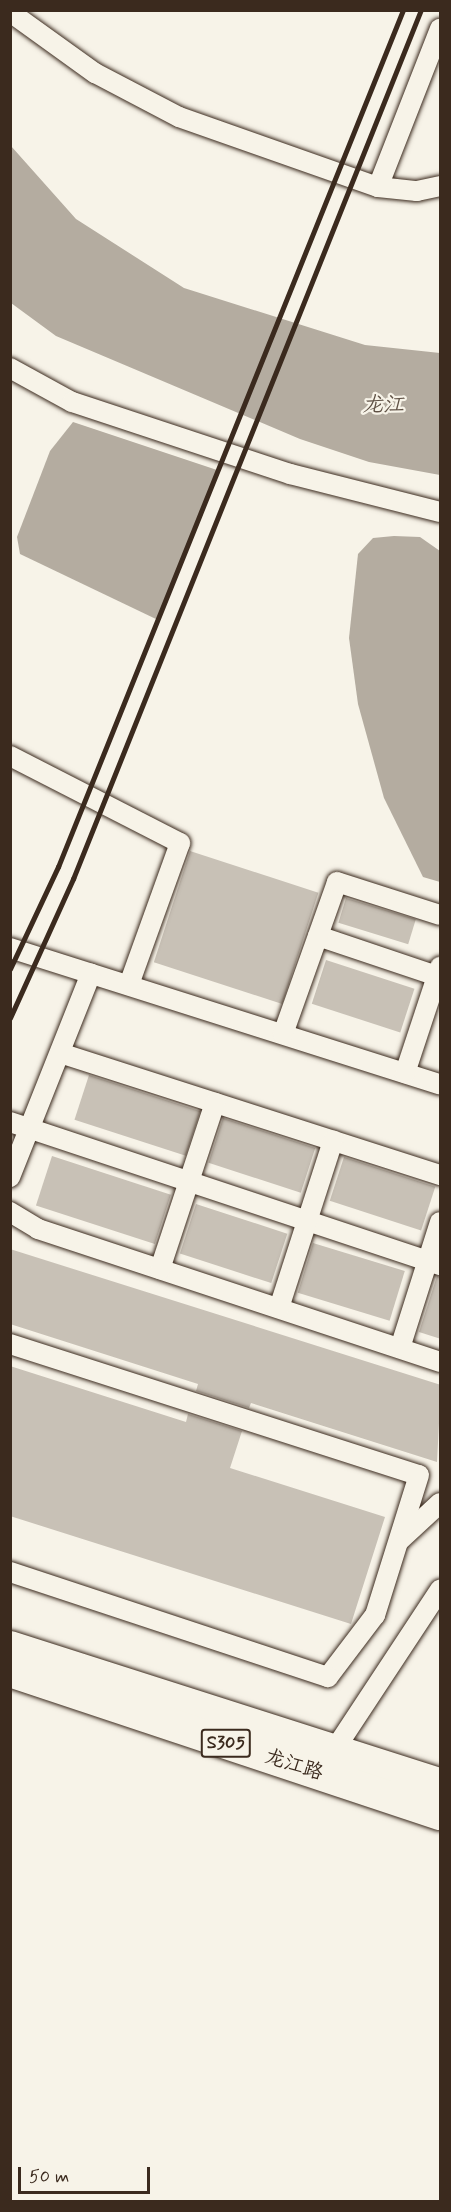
<!DOCTYPE html>
<html>
<head>
<meta charset="utf-8">
<style>
	body { margin:0 }
	#map { position:relative; width:451px; height:2212px; overflow:hidden; background:#f7f3e8; font-family:Mynerve,"LXGW WenKai TC",sans-serif }
	div>[style] { position:absolute }
	[style*='--x'] { left:calc(var(--x)*1px); top:calc(var(--y)*1px); width:calc(var(--w)*1px); rotate:calc(var(--a)*1deg) }
	.water>* { inset:0; background:#b4aca0 }
	.building>* { inset:0; background:#c8c1b6; transform-origin:0 0 }
	.roads { filter:drop-shadow(0 0 2px #3b2a1e) drop-shadow(0 0 2px #3b2a1e) }
	.street>* { height:20px; margin:-10px; padding:0 10px; transform-origin:10px; border-radius:10px; background:#f7f3e8 }
	.primary>* { height:32px; margin:-16px; padding:0 16px; transform-origin:16px; border-radius:16px; background:#f7f3e8 }
	.rail>* { height:4.5px; margin:-2.25px; padding:0 2.25px; transform-origin:2.25px; border-radius:2.25px; background:#3b2a1e }
	span { translate:-50% -50%; white-space:nowrap; text-align:center; line-height:1.15; -webkit-text-stroke:4.5px #f7f3e8; paint-order:stroke }
	.shield-label span { padding:2px 4px; background:#f7f3e8; border:2px solid; border-radius:4px; -webkit-text-stroke-width:0 }
	.shield-label { font-size:18px; color:#3b2a1e; font-weight:700 }
	.street-label { font-size:20px; color:#3b2a1e }
	.water-label { font-size:21px; color:#5f5145; font-style:italic }
	.frame { position:absolute; inset:0; border:12px solid #3b2a1e; pointer-events:none }
	.scale { position:absolute; left:18px; top:2167px; width:132px; height:27px; box-sizing:border-box; border:3px solid #3b2a1e; border-top:0; padding-left:8px; font-size:18px; line-height:21px; white-space:nowrap; color:#3b2a1e; -webkit-text-stroke:4px #f7f3e8; paint-order:stroke }
</style>
</head>
<body>
<div id="map">
	<div class="water">
		<i style="clip-path:polygon(11px 146px,76px 219px,184px 288px,365px 345px,440px 353px,440px 475px,369px 462px,300px 439px,56px 336px,11px 303px)"></i>
		<i style="clip-path:polygon(73px 422px,220px 471px,158px 620px,20px 554px,17px 537px,50px 451px)"></i>
		<i style="clip-path:polygon(394px 536px,420px 537px,440px 551px,440px 882px,423px 877px,384px 798px,358px 704px,349px 638px,358px 554px,373px 538px)"></i>
	</div>
	<div class="building">
		<i style="left:190px;top:851px;width:135px;height:117px;rotate:18deg"></i>
		<i style="left:346px;top:898px;width:73px;height:26px;rotate:17deg"></i>
		<i style="left:326px;top:960px;width:93px;height:46px;rotate:18deg"></i>
		<i style="left:89px;top:1075px;width:117px;height:47px;rotate:18deg"></i>
		<i style="left:223px;top:1118px;width:97px;height:47px;rotate:18deg"></i>
		<i style="left:52px;top:1156px;width:125px;height:52px;rotate:18deg"></i>
		<i style="left:344px;top:1157px;width:96px;height:46px;rotate:18deg"></i>
		<i style="left:196px;top:1204px;width:96px;height:52px;rotate:18deg"></i>
		<i style="left:313px;top:1243px;width:96px;height:52px;rotate:17deg"></i>
		<i style="clip-path:polygon(10px 1249px,441px 1385px,437px 1462px,251px 1403px,249px 1408px,196px 1391px,198px 1384px,10px 1324px)"></i>
		<i style="clip-path:polygon(437px 1276px,441px 1277px,441px 1339px,419px 1332px)"></i>
		<i style="clip-path:polygon(10px 1366px,186px 1422px,188px 1414px,242px 1431px,230px 1468px,385px 1517px,351px 1624px,10px 1516px)"></i>
	</div>
	<div class="roads">
		<div class="street">
			<i style="--x:10;--y:12;--w:105;--a:35.7"></i>
			<i style="--x:95;--y:73;--w:95;--a:27.6"></i>
			<i style="--x:179;--y:117;--w:211;--a:19.4"></i>
			<i style="--x:378;--y:187;--w:39;--a:6"></i>
			<i style="--x:417;--y:191;--w:24;--a:-12"></i>
			<i style="--x:378;--y:187;--w:170;--a:-68.6"></i>
			<i style="--x:10;--y:368;--w:71;--a:28.7"></i>
			<i style="--x:72;--y:402;--w:230;--a:18.3"></i>
			<i style="--x:290;--y:474;--w:155;--a:14.2"></i>
			<i style="--x:10;--y:756;--w:191;--a:27.1"></i>
			<i style="--x:180;--y:843;--w:151;--a:109.8"></i>
			<i style="--x:318;--y:936;--w:129;--a:18.6"></i>
			<i style="--x:10;--y:948;--w:451;--a:17.6"></i>
			<i style="--x:283;--y:1034;--w:161;--a:-70.4"></i>
			<i style="--x:337;--y:882;--w:108;--a:17.8"></i>
			<i style="--x:60;--y:1053;--w:399;--a:17.8"></i>
			<i style="--x:405;--y:1073;--w:112;--a:-71.7"></i>
			<i style="--x:10;--y:1122;--w:453;--a:18.4"></i>
			<i style="--x:10;--y:1177;--w:219;--a:-68.3"></i>
			<i style="--x:10;--y:1212;--w:33;--a:31"></i>
			<i style="--x:38;--y:1229;--w:423;--a:18.3"></i>
			<i style="--x:160;--y:1269;--w:175;--a:-71.7"></i>
			<i style="--x:279;--y:1308;--w:176;--a:-72.1"></i>
			<i style="--x:10;--y:1344;--w:429;--a:17.8"></i>
			<i style="--x:419;--y:1475;--w:147;--a:107.4"></i>
			<i style="--x:375;--y:1615;--w:78;--a:127.2"></i>
			<i style="--x:328;--y:1677;--w:335;--a:-161.7"></i>
			<i style="--x:400;--y:1348;--w:132;--a:-72.4"></i>
			<i style="--x:399;--y:1541;--w:56;--a:-42.8"></i>
			<i style="--x:335;--y:1749;--w:191;--a:-56.6"></i>
		</div>
		<div class="primary">
			<i style="--x:10;--y:1647;--w:451;--a:17.7"></i>
			<i style="--x:10;--y:1671;--w:453;--a:18.4"></i>
		</div>
	</div>
	<div class="rail">
		<i style="--x:10;--y:969;--w:113;--a:-64.8"></i>
		<i style="--x:58;--y:867;--w:924;--a:-68.07"></i>
		<i style="--x:10;--y:1018;--w:153;--a:-65.6"></i>
		<i style="--x:73;--y:879;--w:936;--a:-68.18"></i>
	</div>
	<div class="shield-label">
		<span style="left:226px;top:1743px">S305</span>
	</div>
	<div class="street-label">
		<span style="left:294px;top:1765px;rotate:18deg">龙江路</span>
	</div>
	<div class="water-label">
		<span style="left:383px;top:405px">龙江</span>
	</div>
	<div class="frame"></div>
	<div class="scale">50 m</div>
</div>
</body>
</html>
